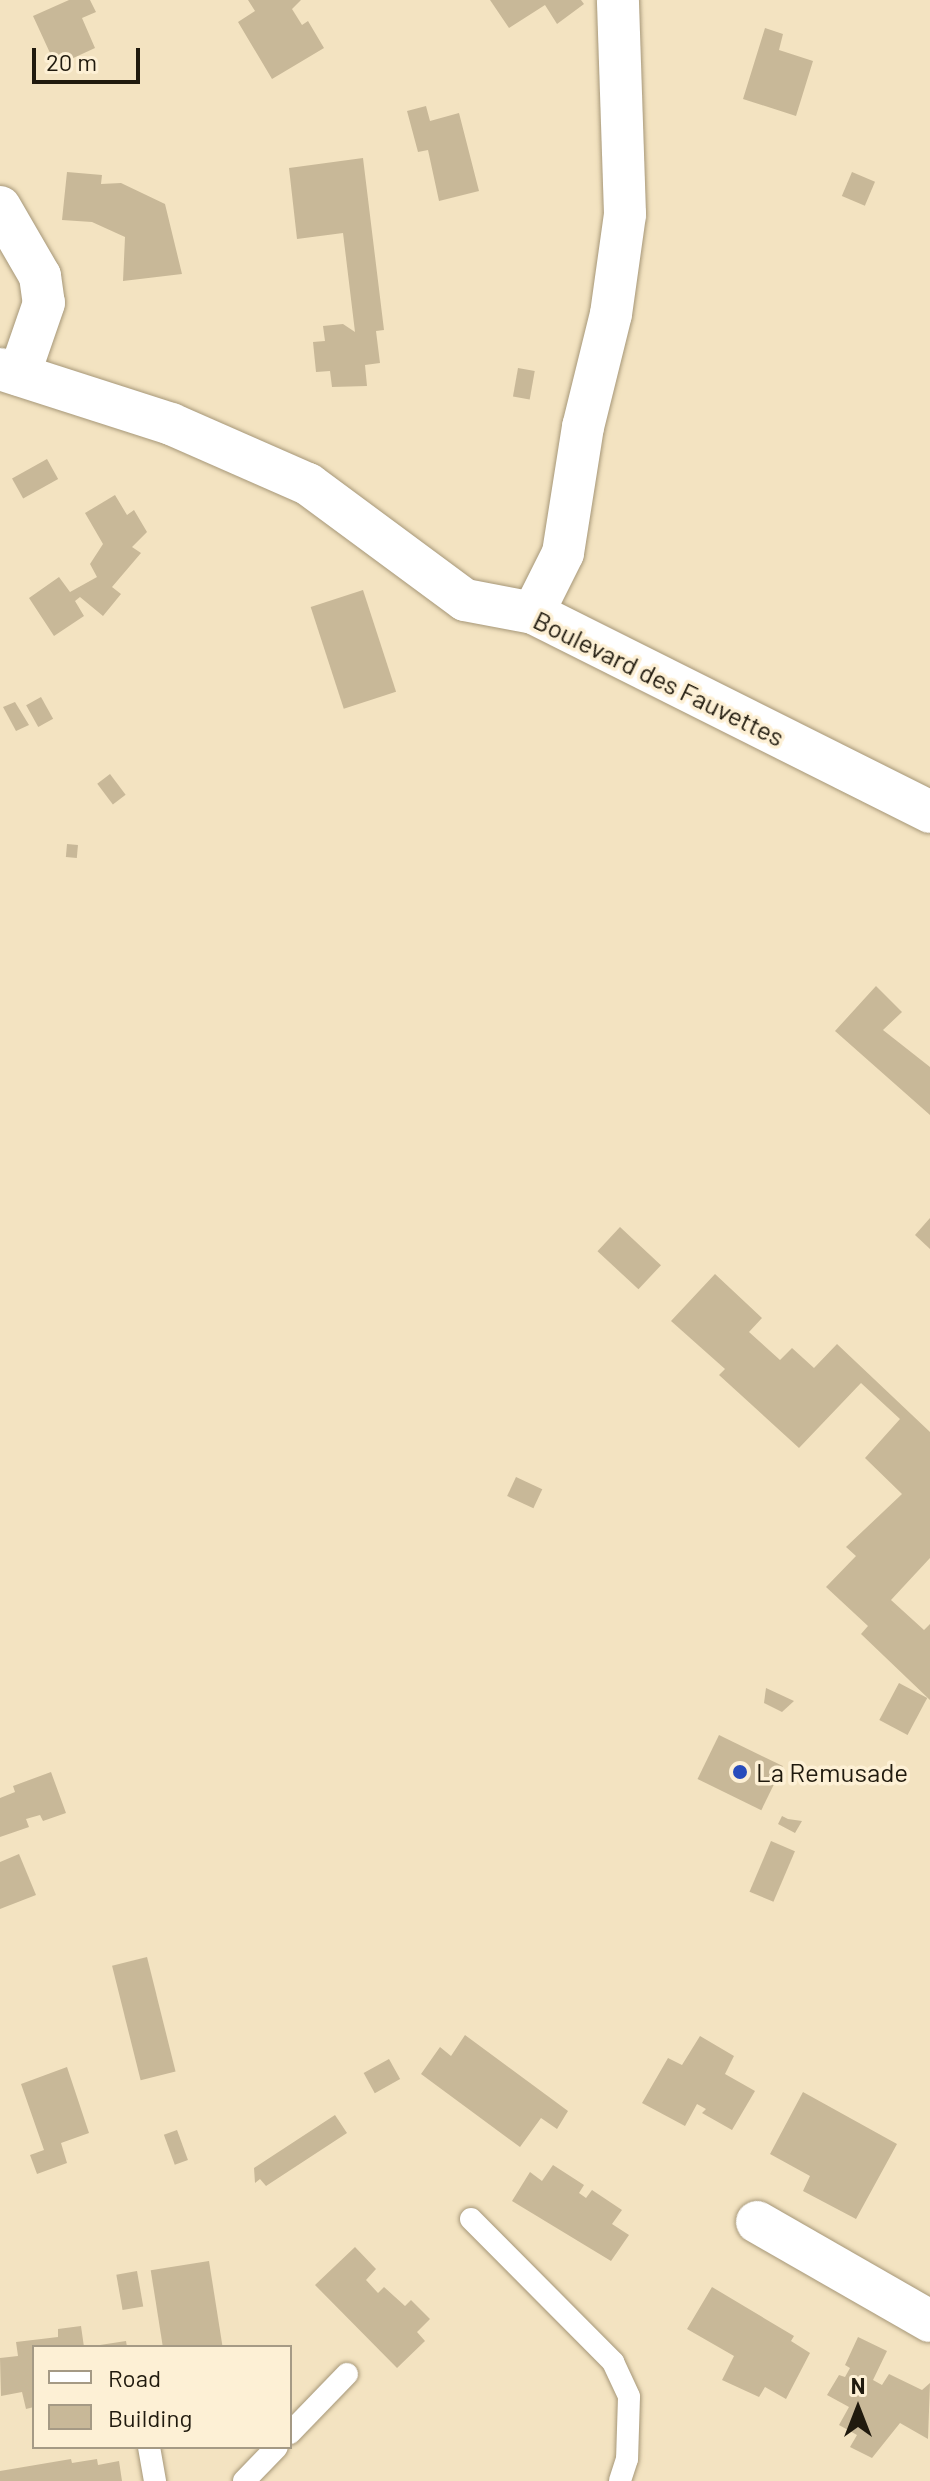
<!DOCTYPE html>
<html>
<head>
<meta charset="utf-8">
<style>
	body { margin:0 }
	#map { position:relative; width:930px; height:2481px; overflow:hidden; background:#f3e3c1; font-family:Barlow,sans-serif }
	div>[style] { position:absolute }
	[style*='--x'] { left:calc(var(--x)*1px); top:calc(var(--y)*1px); width:calc(var(--w)*1px); rotate:calc(var(--a)*1deg) }
	.building>* { inset:0; background:#c8b898; transform-origin:0 0 }
	.roads { filter:drop-shadow(0 0 2px #a69778) drop-shadow(0 0 2px #a69778) }
	.service>* { height:22px; margin:-11px; padding:0 11px; transform-origin:11px; border-radius:11px; background:#fff }
	.minor>* { height:42px; margin:-21px; padding:0 21px; transform-origin:21px; border-radius:21px; background:#fff }
	.dots>* { width:22px; height:22px; translate:-50% -50%; box-sizing:border-box; border:4px solid #fdf0d5; border-radius:50% }
	span { translate:-50% -50%; white-space:nowrap; text-align:center; line-height:1.15; -webkit-text-stroke:7px #fdf0d5; paint-order:stroke }
	.street-label { font-size:26px; color:#201a0e }
	.poi-label { font-size:26px; color:#201a0e }
	.left { translate:0 -50%; text-align:left }
	.legend { position:absolute; left:32px; top:2345px; width:260px; height:104px; box-sizing:border-box; background:#fdf0d5; border:2px solid #a59a85; margin:0; padding:10px 14px; list-style:none; font-size:24px; color:#201a0e }
	.legend li { display:flex; align-items:center; gap:16px; height:40px }
	.legend b { width:40px; border:2px solid #a59a85 }
	.north { position:absolute; left:818px; top:2369px; width:80px; height:80px; -webkit-text-stroke:6px #fdf0d5; paint-order:stroke; rotate:0deg; font-size:22px; font-weight:700; line-height:32px; text-align:center; color:#201a0e }
	.north::after { content:''; display:block; margin:auto; width:28px; height:36px; background:#201a0e; clip-path:polygon(50% 0,100% 100%,50% 72%,0 100%) }
	.scale { position:absolute; left:32px; top:48px; width:108px; height:36px; box-sizing:border-box; border:4px solid #201a0e; border-top:0; padding-left:10px; font-size:24px; line-height:28px; white-space:nowrap; color:#201a0e; -webkit-text-stroke:6px #fdf0d5; paint-order:stroke }
</style>
</head>
<body>
<div id="map">
	<div class="building">
		<i style="clip-path:polygon(69px 0,90px 0,96px 12px,82px 18px,95px 48px,56px 66px,33px 16px)"></i>
		<i style="clip-path:polygon(248px 0,301px 0,292px 9px,302px 25px,308px 21px,324px 48px,272px 79px,238px 22px,255px 11px)"></i>
		<i style="clip-path:polygon(490px 0,581px 0,584px 4px,557px 24px,545px 5px,509px 28px)"></i>
		<i style="clip-path:polygon(765px 28px,783px 34px,779px 50px,813px 61px,796px 116px,743px 99px)"></i>
		<i style="clip-path:polygon(426px 106px,430px 121px,459px 113px,479px 191px,439px 201px,428px 150px,418px 152px,407px 111px)"></i>
		<i style="clip-path:polygon(363px 158px,384px 330px,376px 331px,380px 363px,365px 365px,367px 386px,332px 387px,330px 371px,316px 372px,313px 342px,325px 341px,323px 326px,343px 324px,355px 332px,343px 233px,297px 239px,289px 168px)"></i>
		<i style="clip-path:polygon(67px 172px,102px 175px,101px 184px,121px 183px,165px 204px,182px 274px,123px 281px,125px 237px,92px 222px,62px 220px)"></i>
		<i style="left:852px;top:172px;width:25px;height:26px;rotate:23deg"></i>
		<i style="left:518px;top:368px;width:17px;height:29px;rotate:10deg"></i>
		<i style="left:47px;top:459px;width:23px;height:40px;rotate:61deg"></i>
		<i style="clip-path:polygon(115px 495px,127px 515px,134px 510px,147px 532px,132px 547px,141px 553px,112px 587px,121px 594px,103px 616px,80px 597px,75px 601px,84px 616px,54px 636px,29px 598px,59px 577px,70px 592px,97px 577px,90px 564px,103px 544px,85px 513px)"></i>
		<i style="left:363px;top:590px;width:107px;height:55px;rotate:72deg"></i>
		<i style="left:41px;top:697px;width:25px;height:17px;rotate:61deg"></i>
		<i style="clip-path:polygon(15px 702px,29px 725px,16px 731px,3px 707px)"></i>
		<i style="left:110px;top:774px;width:26px;height:16px;rotate:53deg"></i>
		<i style="left:67px;top:844px;width:11px;height:13px;rotate:5deg"></i>
		<i style="clip-path:polygon(876px 986px,902px 1012px,883px 1030px,930px 1067px,930px 1115px,835px 1031px)"></i>
		<i style="clip-path:polygon(930px 1218px,930px 1249px,915px 1235px)"></i>
		<i style="left:620px;top:1227px;width:56px;height:33px;rotate:43deg"></i>
		<i style="clip-path:polygon(715px 1274px,762px 1318px,749px 1332px,780px 1360px,792px 1348px,814px 1368px,837px 1344px,930px 1432px,930px 1558px,891px 1600px,924px 1630px,930px 1624px,930px 1700px,861px 1634px,868px 1626px,826px 1587px,856px 1556px,846px 1547px,902px 1494px,865px 1458px,900px 1419px,861px 1383px,799px 1448px,719px 1375px,725px 1369px,671px 1321px)"></i>
		<i style="left:516px;top:1477px;width:29px;height:21px;rotate:25deg"></i>
		<i style="left:899px;top:1683px;width:32px;height:42px;rotate:28deg"></i>
		<i style="clip-path:polygon(766px 1688px,794px 1701px,782px 1712px,764px 1703px)"></i>
		<i style="left:719px;top:1735px;width:71px;height:49px;rotate:26deg"></i>
		<i style="clip-path:polygon(51px 1772px,66px 1813px,43px 1821px,40px 1815px,26px 1819px,29px 1827px,0 1837px,0 1798px,15px 1792px,13px 1786px)"></i>
		<i style="clip-path:polygon(782px 1816px,788px 1819px,802px 1821px,795px 1833px,778px 1824px)"></i>
		<i style="left:771px;top:1841px;width:26px;height:55px;rotate:23deg"></i>
		<i style="clip-path:polygon(19px 1854px,36px 1895px,0 1909px,0 1862px)"></i>
		<i style="left:147px;top:1957px;width:118px;height:36px;rotate:76deg"></i>
		<i style="clip-path:polygon(465px 2035px,568px 2111px,557px 2129px,541px 2118px,520px 2147px,421px 2074px,440px 2047px,451px 2056px)"></i>
		<i style="clip-path:polygon(700px 2036px,734px 2056px,725px 2074px,755px 2091px,732px 2130px,702px 2113px,706px 2109px,697px 2104px,685px 2126px,642px 2103px,668px 2058px,682px 2065px)"></i>
		<i style="left:389px;top:2059px;width:23px;height:29px;rotate:61deg"></i>
		<i style="clip-path:polygon(67px 2067px,89px 2133px,61px 2143px,67px 2163px,37px 2174px,30px 2155px,44px 2150px,21px 2084px)"></i>
		<i style="clip-path:polygon(803px 2092px,897px 2144px,856px 2219px,803px 2191px,810px 2176px,770px 2154px)"></i>
		<i style="clip-path:polygon(335px 2115px,347px 2133px,266px 2186px,260px 2179px,255px 2183px,254px 2168px)"></i>
		<i style="left:177px;top:2130px;width:32px;height:14px;rotate:70deg"></i>
		<i style="clip-path:polygon(553px 2165px,584px 2185px,579px 2193px,586px 2198px,592px 2190px,622px 2210px,612px 2224px,629px 2235px,611px 2261px,512px 2201px,530px 2172px,542px 2181px)"></i>
		<i style="clip-path:polygon(355px 2247px,376px 2269px,366px 2280px,378px 2293px,384px 2287px,405px 2306px,411px 2300px,430px 2319px,417px 2332px,425px 2341px,397px 2368px,315px 2285px)"></i>
		<i style="left:209px;top:2261px;width:87px;height:59px;rotate:81deg"></i>
		<i style="left:137px;top:2271px;width:36px;height:21px;rotate:80deg"></i>
		<i style="clip-path:polygon(712px 2287px,794px 2336px,791px 2341px,810px 2353px,786px 2399px,765px 2387px,759px 2397px,722px 2380px,734px 2356px,687px 2329px)"></i>
		<i style="clip-path:polygon(81px 2326px,84px 2347px,34px 2347px,34px 2407px,26px 2409px,22px 2392px,1px 2396px,0 2358px,18px 2356px,16px 2342px,58px 2337px,58px 2329px)"></i>
		<i style="clip-path:polygon(858px 2337px,887px 2351px,873px 2380px,882px 2385px,889px 2374px,922px 2390px,930px 2383px,928px 2439px,900px 2423px,872px 2458px,850px 2447px,857px 2435px,839px 2425px,849px 2407px,827px 2395px,839px 2375px,845px 2377px,850px 2368px,845px 2365px)"></i>
		<i style="clip-path:polygon(126px 2341px,127px 2347px,100px 2347px,100px 2345px)"></i>
		<i style="clip-path:polygon(71px 2459px,72px 2463px,97px 2459px,98px 2465px,119px 2461px,122px 2481px,0 2481px,0 2471px)"></i>
	</div>
	<div class="roads">
		<div class="service">
			<i style="--x:471;--y:2219;--w:202;--a:45.2"></i>
			<i style="--x:613;--y:2362;--w:38;--a:65"></i>
			<i style="--x:629;--y:2397;--w:62;--a:91.8"></i>
			<i style="--x:627;--y:2459;--w:23;--a:108"></i>
			<i style="--x:290;--y:2433;--w:82;--a:-46"></i>
			<i style="--x:149;--y:2447;--w:35;--a:80"></i>
			<i style="--x:244;--y:2481;--w:47;--a:-45.9"></i>
		</div>
		<div class="minor">
			<i style="--x:0;--y:207;--w:80;--a:59.9"></i>
			<i style="--x:40;--y:276;--w:27;--a:82"></i>
			<i style="--x:44;--y:303;--w:76;--a:109.1"></i>
			<i style="--x:0;--y:369;--w:180;--a:17.8"></i>
			<i style="--x:171;--y:424;--w:150;--a:23.7"></i>
			<i style="--x:308;--y:484;--w:195;--a:36.5"></i>
			<i style="--x:465;--y:600;--w:69;--a:10.8"></i>
			<i style="--x:533;--y:613;--w:444;--a:26.6"></i>
			<i style="--x:533;--y:613;--w:67;--a:-63.4"></i>
			<i style="--x:563;--y:553;--w:128;--a:-81"></i>
			<i style="--x:583;--y:427;--w:116;--a:-76.1"></i>
			<i style="--x:611;--y:314;--w:101;--a:-82"></i>
			<i style="--x:625;--y:214;--w:214;--a:-91.9"></i>
			<i style="--x:757;--y:2222;--w:199;--a:29.8"></i>
		</div>
	</div>
	<div class="dots">
		<i style="left:740px;top:1772px;background:#284cbc"></i>
	</div>
	<div class="street-label">
		<span style="left:659px;top:678px;rotate:26deg">Boulevard des Fauvettes</span>
	</div>
	<div class="poi-label">
		<span class="left" style="left:756px;top:1772px">La Remusade</span>
	</div>
	<ul class="legend">
	<li><b style="height:10px;background:#fff"></b>Road</li>
	<li><b style="height:22px;background:#c8b898"></b>Building</li>
	</ul>
	<div class="north">N</div>
	<div class="scale">20 m</div>
</div>
</body>
</html>
